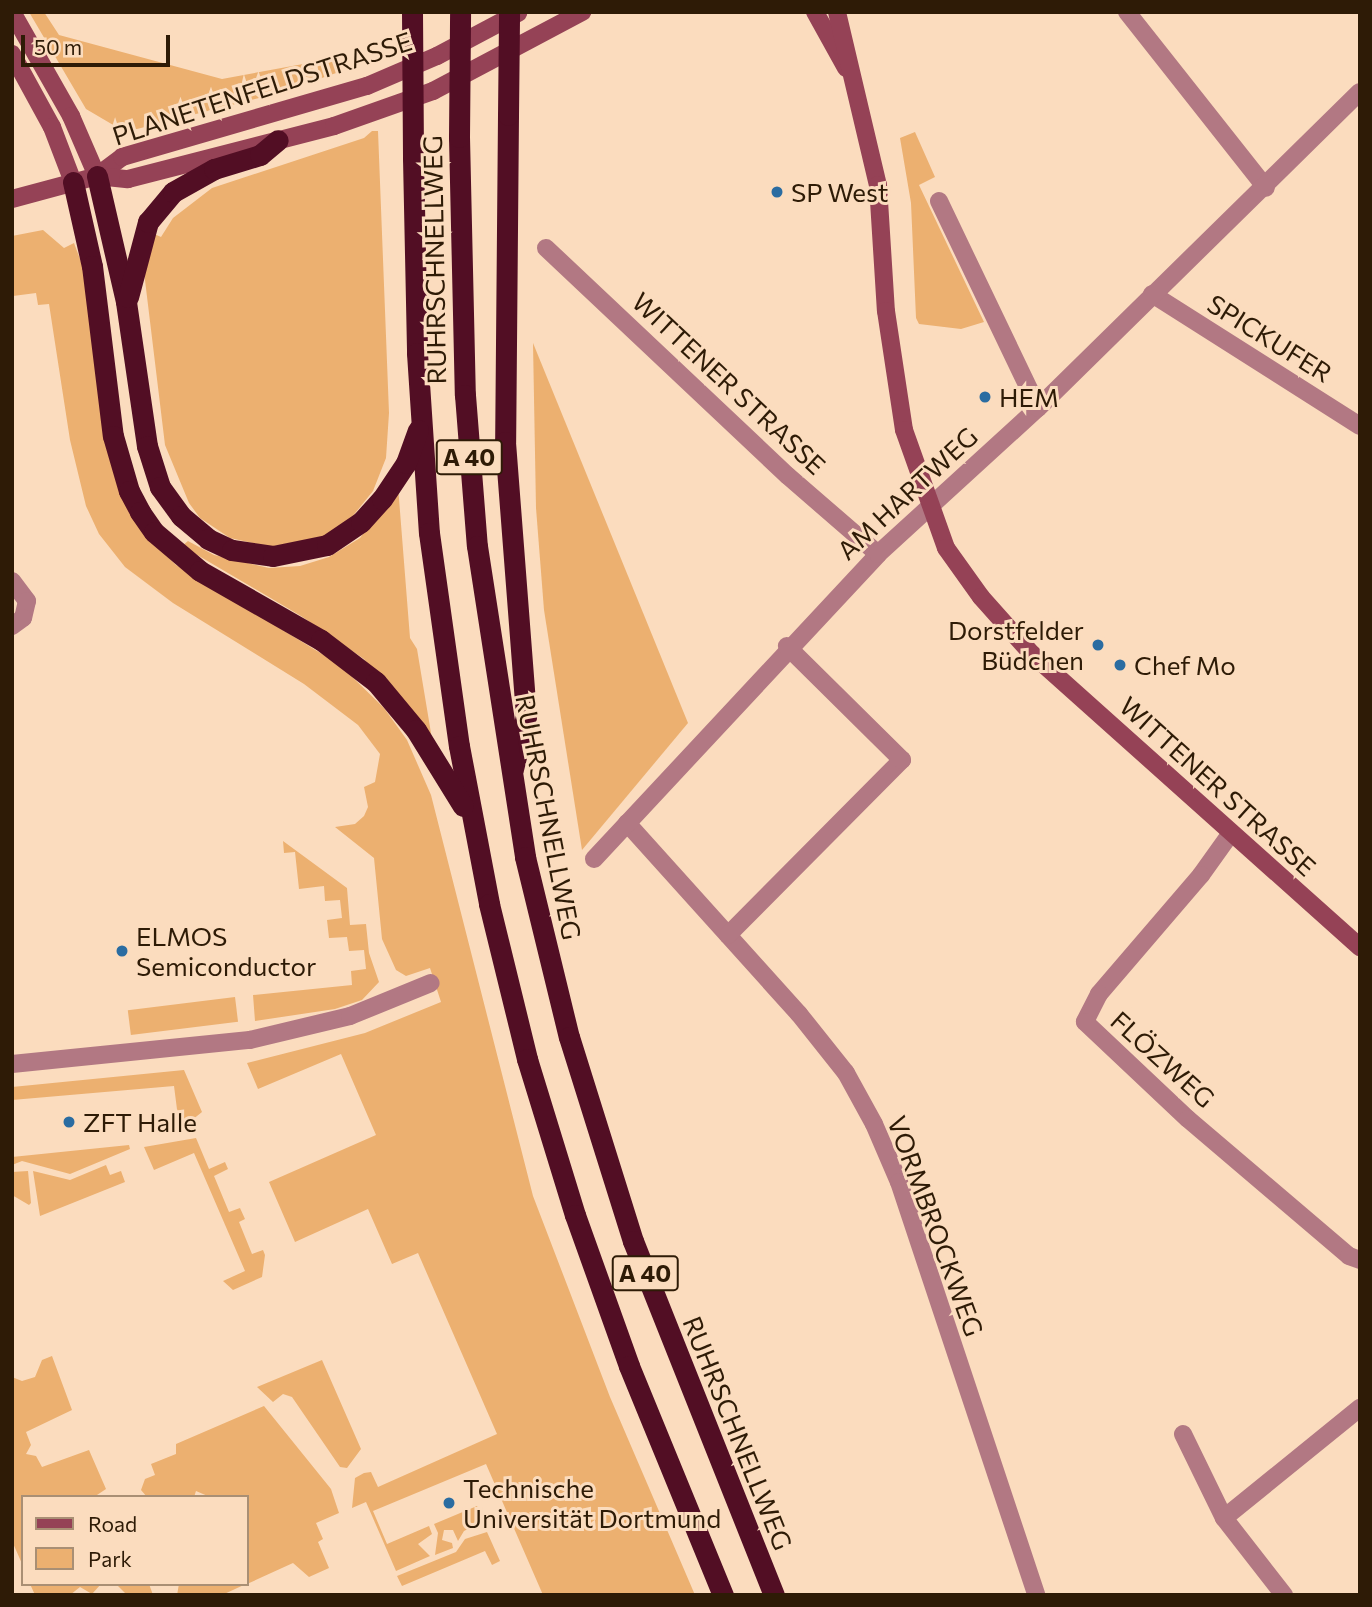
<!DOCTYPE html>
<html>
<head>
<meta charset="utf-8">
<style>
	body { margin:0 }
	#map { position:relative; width:1372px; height:1607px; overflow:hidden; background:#fbdcbe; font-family:Commissioner,sans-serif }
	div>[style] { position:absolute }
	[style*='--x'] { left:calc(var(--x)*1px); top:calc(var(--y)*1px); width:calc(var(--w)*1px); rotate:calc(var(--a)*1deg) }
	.green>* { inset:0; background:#ecb070; transform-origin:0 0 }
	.street>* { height:18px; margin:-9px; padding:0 9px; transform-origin:9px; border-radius:9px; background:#b27883 }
	.secondary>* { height:18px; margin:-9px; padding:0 9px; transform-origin:9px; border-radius:9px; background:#954256 }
	.highway>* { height:21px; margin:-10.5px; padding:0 10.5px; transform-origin:10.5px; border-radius:10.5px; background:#520e24 }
	.highway-bridge>* { height:21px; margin:-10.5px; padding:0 10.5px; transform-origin:10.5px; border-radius:10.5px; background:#520e24 }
	.dots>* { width:19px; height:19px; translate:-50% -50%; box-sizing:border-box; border:4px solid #fbdcbe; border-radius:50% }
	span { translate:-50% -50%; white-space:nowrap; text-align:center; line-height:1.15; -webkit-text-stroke:6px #fbdcbe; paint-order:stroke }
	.shield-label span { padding:2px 5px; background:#fbdcbe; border:2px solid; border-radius:5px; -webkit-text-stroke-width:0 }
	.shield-label { font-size:24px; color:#2e1b06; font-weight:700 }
	.street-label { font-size:26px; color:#2e1b06 }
	.poi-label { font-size:26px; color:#2e1b06 }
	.left { translate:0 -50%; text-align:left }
	.right { translate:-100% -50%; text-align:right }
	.frame { position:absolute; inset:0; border:14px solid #2e1b06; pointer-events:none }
	.legend { position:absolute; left:21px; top:1495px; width:228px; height:91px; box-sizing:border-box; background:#fbdcbe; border:2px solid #a98f74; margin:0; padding:9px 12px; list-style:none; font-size:21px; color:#2e1b06 }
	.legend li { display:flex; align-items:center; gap:14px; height:35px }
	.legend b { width:35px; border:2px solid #a98f74 }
	.scale { position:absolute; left:21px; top:35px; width:149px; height:32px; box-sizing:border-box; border:4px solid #2e1b06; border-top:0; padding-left:9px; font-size:21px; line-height:24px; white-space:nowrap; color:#2e1b06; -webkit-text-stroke:5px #fbdcbe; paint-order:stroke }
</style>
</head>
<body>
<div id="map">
	<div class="green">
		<i style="clip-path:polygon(29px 12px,44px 12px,59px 35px,222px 79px,336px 58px,339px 72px,279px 93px,137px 129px,120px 129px,86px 109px)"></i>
		<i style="clip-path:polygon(372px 131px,378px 131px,389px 413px,386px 458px,373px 491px,352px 517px,325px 536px,270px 547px,230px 538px,200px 518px,189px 503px,165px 445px,144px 272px,152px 233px,161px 237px,173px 218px,212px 188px,364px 138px)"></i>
		<i style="clip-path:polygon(915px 132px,935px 177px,919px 185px,984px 322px,961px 329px,919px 324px,916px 318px,911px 203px,900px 138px)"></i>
		<i style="clip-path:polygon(43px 230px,64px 248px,74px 243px,83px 267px,144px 533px,176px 565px,340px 665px,384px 708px,407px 740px,431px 795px,533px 1196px,610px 1397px,695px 1595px,543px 1595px,486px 1464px,373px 1511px,387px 1544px,429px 1526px,432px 1534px,418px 1544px,430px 1556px,396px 1571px,366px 1502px,352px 1508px,355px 1478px,364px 1473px,371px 1472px,378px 1487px,497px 1434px,418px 1253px,392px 1264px,368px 1209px,295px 1242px,269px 1182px,376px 1135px,341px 1054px,258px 1089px,247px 1063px,365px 1033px,441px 1002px,430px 968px,406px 976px,396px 970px,382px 939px,374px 858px,335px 827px,355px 824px,364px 816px,368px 807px,364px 787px,375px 782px,380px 754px,358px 725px,304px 684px,173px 603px,125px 567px,99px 534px,86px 506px,70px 440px,49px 304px,38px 305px,36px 293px,13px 296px,12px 236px)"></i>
		<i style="clip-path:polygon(533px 343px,688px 723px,582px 850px,544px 610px,536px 508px)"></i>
		<i style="clip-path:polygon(398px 486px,410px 638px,417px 649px,434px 751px,364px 659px,301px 616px,182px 546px,188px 541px,214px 555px,269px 568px,300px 566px,329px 557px,360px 538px)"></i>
		<i style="clip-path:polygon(283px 841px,347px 888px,350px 925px,366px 924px,369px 953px,379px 982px,362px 1000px,335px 1009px,255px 1021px,253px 995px,352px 985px,351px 971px,366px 969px,364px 950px,349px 951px,347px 937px,329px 938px,327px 920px,342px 918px,340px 900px,325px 901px,324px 886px,299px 889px,295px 852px,284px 853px)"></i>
		<i style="left:235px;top:997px;width:25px;height:108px;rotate:83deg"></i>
		<i style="clip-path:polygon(184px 1070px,202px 1112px,187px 1124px,179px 1125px,174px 1086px,12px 1100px,12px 1087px)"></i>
		<i style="clip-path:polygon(196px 1138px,209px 1169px,225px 1162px,228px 1169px,214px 1176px,229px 1212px,240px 1208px,245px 1219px,239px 1222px,252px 1254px,263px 1250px,265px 1255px,262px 1277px,233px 1290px,223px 1281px,245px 1271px,194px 1153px,154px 1170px,144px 1147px)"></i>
		<i style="clip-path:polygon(129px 1145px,130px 1149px,70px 1174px,22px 1161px,12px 1165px,12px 1157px)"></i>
		<i style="clip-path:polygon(106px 1165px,110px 1175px,121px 1171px,125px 1182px,40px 1216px,33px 1171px,70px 1180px)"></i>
		<i style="clip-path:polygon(28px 1171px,31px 1203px,29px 1205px,12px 1195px,12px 1172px)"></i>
		<i style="clip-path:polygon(52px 1356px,72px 1410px,26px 1432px,31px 1445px,26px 1454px,36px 1456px,42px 1467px,89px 1450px,106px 1489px,94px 1497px,23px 1497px,23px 1566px,12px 1541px,12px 1377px,22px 1381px,35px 1377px,42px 1360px)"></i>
		<i style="clip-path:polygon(322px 1360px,361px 1449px,347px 1468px,340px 1467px,292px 1397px,283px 1394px,273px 1402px,257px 1387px)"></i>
		<i style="clip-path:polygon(264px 1406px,331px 1489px,339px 1513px,316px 1523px,323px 1539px,318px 1542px,329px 1568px,309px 1577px,293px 1563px,247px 1584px,247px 1497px,210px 1497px,196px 1491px,194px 1497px,147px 1497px,141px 1490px,145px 1479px,155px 1475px,151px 1464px,176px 1454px,176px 1444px)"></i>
		<i style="clip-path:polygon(477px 1506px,483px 1521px,464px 1531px,458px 1541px,453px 1530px,444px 1530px,442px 1540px,452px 1543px,453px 1548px,435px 1555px,438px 1533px,434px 1524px)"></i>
		<i style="clip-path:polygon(487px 1532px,500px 1561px,492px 1565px,485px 1551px,402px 1586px,397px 1576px,456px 1552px,465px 1539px)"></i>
		<i style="clip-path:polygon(30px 1584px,101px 1584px,92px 1594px,80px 1587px,70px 1595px,35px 1595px)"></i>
		<i style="clip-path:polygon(116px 1584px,149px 1584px,153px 1595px,127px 1595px)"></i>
		<i style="clip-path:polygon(179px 1584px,246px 1584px,222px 1595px,177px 1595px)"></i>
	</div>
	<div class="street">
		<i style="--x:1127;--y:12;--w:224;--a:51.7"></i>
		<i style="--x:939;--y:201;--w:229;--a:64.4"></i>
		<i style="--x:546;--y:248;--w:332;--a:43.3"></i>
		<i style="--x:788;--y:476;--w:119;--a:40.9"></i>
		<i style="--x:1152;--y:294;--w:246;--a:32.4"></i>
		<i style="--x:12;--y:581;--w:25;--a:53"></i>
		<i style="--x:27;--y:601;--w:17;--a:103"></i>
		<i style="--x:23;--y:618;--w:14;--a:144"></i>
		<i style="--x:627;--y:823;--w:257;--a:48"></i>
		<i style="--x:799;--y:1014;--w:75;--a:51.5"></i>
		<i style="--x:846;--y:1073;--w:58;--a:61.2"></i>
		<i style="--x:874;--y:1124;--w:63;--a:66.7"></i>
		<i style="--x:899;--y:1182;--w:435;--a:71.6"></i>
		<i style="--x:1231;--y:833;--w:52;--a:125.5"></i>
		<i style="--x:1201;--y:875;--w:157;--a:130.6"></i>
		<i style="--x:1099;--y:994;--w:31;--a:117"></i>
		<i style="--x:1085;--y:1022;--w:141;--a:43.3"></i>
		<i style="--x:1188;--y:1119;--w:211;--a:40.4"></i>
		<i style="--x:1349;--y:1256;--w:12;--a:20"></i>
		<i style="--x:594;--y:859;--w:417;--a:-47"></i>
		<i style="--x:878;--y:554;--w:217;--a:-42.4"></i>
		<i style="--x:1038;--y:408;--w:451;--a:-44.5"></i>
		<i style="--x:728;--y:935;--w:247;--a:-45.2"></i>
		<i style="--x:902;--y:760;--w:162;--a:-135.3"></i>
		<i style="--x:12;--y:1064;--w:239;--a:-5.8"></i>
		<i style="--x:250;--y:1040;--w:103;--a:-13.5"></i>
		<i style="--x:350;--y:1016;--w:87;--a:-22.2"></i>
		<i style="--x:1183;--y:1434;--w:93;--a:64"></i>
		<i style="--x:1224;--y:1518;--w:98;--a:52.1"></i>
		<i style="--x:1224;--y:1518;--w:175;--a:-39"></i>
	</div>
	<div class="secondary">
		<i style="--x:12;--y:12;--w:120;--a:60.4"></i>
		<i style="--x:71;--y:116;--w:65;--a:66.6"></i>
		<i style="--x:815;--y:12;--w:64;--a:61"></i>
		<i style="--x:837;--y:12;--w:178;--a:76.7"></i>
		<i style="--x:878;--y:185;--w:126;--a:86.4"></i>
		<i style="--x:886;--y:311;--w:120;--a:81.4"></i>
		<i style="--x:904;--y:430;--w:125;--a:70.4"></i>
		<i style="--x:946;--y:548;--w:60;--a:54.5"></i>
		<i style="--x:981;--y:597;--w:76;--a:48.2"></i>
		<i style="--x:1032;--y:654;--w:440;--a:41.8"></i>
		<i style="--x:12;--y:54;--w:83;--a:61.3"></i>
		<i style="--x:52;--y:127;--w:59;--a:69.1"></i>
		<i style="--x:97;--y:176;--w:31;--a:-37"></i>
		<i style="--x:122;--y:157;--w:255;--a:-16.2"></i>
		<i style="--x:367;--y:86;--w:76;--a:-23.2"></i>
		<i style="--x:437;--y:56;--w:92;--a:-28"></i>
		<i style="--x:12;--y:199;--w:88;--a:-15.1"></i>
		<i style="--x:97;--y:176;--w:31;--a:6"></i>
		<i style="--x:128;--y:179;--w:213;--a:-14.4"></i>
		<i style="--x:334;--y:126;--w:105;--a:-19.5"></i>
		<i style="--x:433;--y:91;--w:169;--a:-27.9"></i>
	</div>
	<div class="highway">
		<i style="--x:508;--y:115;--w:327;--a:90.5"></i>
		<i style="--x:505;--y:442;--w:275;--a:85.6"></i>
		<i style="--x:526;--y:716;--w:55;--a:103.8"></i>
		<i style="--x:459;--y:137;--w:258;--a:88.7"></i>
		<i style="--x:465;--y:395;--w:151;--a:85.5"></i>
		<i style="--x:477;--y:546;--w:315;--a:81.2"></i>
		<i style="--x:525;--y:857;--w:185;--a:76.3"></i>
		<i style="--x:569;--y:1037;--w:214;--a:72.6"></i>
		<i style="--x:633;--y:1241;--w:381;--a:68.3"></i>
		<i style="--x:413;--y:158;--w:195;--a:88.8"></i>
		<i style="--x:417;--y:353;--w:180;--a:86.2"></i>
		<i style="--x:429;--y:533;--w:215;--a:82"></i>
		<i style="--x:459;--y:746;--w:161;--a:79.2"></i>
		<i style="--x:489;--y:904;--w:160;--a:76.2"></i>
		<i style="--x:527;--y:1059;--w:163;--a:72.9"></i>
		<i style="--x:575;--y:1215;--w:160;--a:70.3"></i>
		<i style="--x:629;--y:1366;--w:248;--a:67.7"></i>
		<i style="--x:97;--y:176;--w:129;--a:77"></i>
		<i style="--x:126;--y:302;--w:146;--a:81.7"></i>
		<i style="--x:147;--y:446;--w:43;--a:72.4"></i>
		<i style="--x:160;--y:487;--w:36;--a:54"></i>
		<i style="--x:181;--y:516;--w:35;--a:40"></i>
		<i style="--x:208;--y:539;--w:26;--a:25"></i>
		<i style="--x:232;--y:550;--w:41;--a:8.3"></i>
		<i style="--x:273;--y:556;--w:55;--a:-11.5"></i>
		<i style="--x:327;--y:545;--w:41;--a:-34.1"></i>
		<i style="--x:361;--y:522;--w:31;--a:-48"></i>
		<i style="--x:382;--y:499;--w:43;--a:-56.3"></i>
		<i style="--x:406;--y:463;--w:35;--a:-70"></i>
		<i style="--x:73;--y:182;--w:86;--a:77.3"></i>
		<i style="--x:92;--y:266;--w:171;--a:83"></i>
		<i style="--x:113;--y:436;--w:57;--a:73.8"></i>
		<i style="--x:129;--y:491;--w:24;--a:62"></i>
		<i style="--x:140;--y:512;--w:24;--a:55"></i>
		<i style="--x:154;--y:532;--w:60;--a:40.3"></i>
		<i style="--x:200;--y:571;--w:139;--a:29.7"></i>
		<i style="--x:321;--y:640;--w:69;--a:37.4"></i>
		<i style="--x:376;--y:682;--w:62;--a:50.2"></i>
		<i style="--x:416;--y:730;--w:89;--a:58.3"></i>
		<i style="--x:128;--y:297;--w:78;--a:-75.1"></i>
		<i style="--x:148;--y:222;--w:39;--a:-50"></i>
		<i style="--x:173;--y:192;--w:47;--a:-29.3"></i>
		<i style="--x:214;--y:169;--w:48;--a:-16.9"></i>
		<i style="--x:260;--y:155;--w:23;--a:-40"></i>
	</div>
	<div class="highway-bridge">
		<i style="--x:412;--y:12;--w:146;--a:89.6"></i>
		<i style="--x:508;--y:115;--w:103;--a:-89.4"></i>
		<i style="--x:459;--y:137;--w:125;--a:-89.5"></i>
	</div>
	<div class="dots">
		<i style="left:777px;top:192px;background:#2a6ca1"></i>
		<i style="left:985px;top:397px;background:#2a6ca1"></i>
		<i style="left:1098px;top:645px;background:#2a6ca1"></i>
		<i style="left:1120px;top:665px;background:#2a6ca1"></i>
		<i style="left:122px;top:951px;background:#2a6ca1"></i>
		<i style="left:69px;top:1122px;background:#2a6ca1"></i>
		<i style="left:449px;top:1503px;background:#2a6ca1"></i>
	</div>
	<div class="shield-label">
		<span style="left:469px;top:457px">A 40</span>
		<span style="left:645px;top:1273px">A 40</span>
	</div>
	<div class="street-label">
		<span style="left:262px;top:88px;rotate:-18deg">PLANETENFELDSTRASSE</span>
		<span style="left:434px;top:260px;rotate:-91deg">RUHRSCHNELLWEG</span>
		<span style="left:1270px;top:338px;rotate:32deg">SPICKUFER</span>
		<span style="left:729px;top:383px;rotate:43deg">WITTENER STRASSE</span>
		<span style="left:907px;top:493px;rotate:-43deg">AM HARTWEG</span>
		<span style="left:1218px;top:786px;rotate:42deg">WITTENER STRASSE</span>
		<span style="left:549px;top:817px;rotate:79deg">RUHRSCHNELLWEG</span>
		<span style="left:1163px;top:1059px;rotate:42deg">FLÖZWEG</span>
		<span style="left:936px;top:1226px;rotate:70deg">VORMBROCKWEG</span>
		<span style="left:738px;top:1433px;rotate:68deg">RUHRSCHNELLWEG</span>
	</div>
	<div class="poi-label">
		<span class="left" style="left:791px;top:192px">SP West</span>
		<span class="left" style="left:999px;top:397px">HEM</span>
		<span class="right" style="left:1084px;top:645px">Dorstfelder<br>Büdchen</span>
		<span class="left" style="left:1134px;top:665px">Chef Mo</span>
		<span class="left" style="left:136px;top:951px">ELMOS<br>Semiconductor</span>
		<span class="left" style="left:83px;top:1122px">ZFT Halle</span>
		<span class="left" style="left:463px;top:1503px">Technische<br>Universität Dortmund</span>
	</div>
	<div class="frame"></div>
	<ul class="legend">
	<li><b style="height:9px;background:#954256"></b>Road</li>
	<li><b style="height:19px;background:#ecb070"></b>Park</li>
	</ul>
	<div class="scale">50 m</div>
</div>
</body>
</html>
